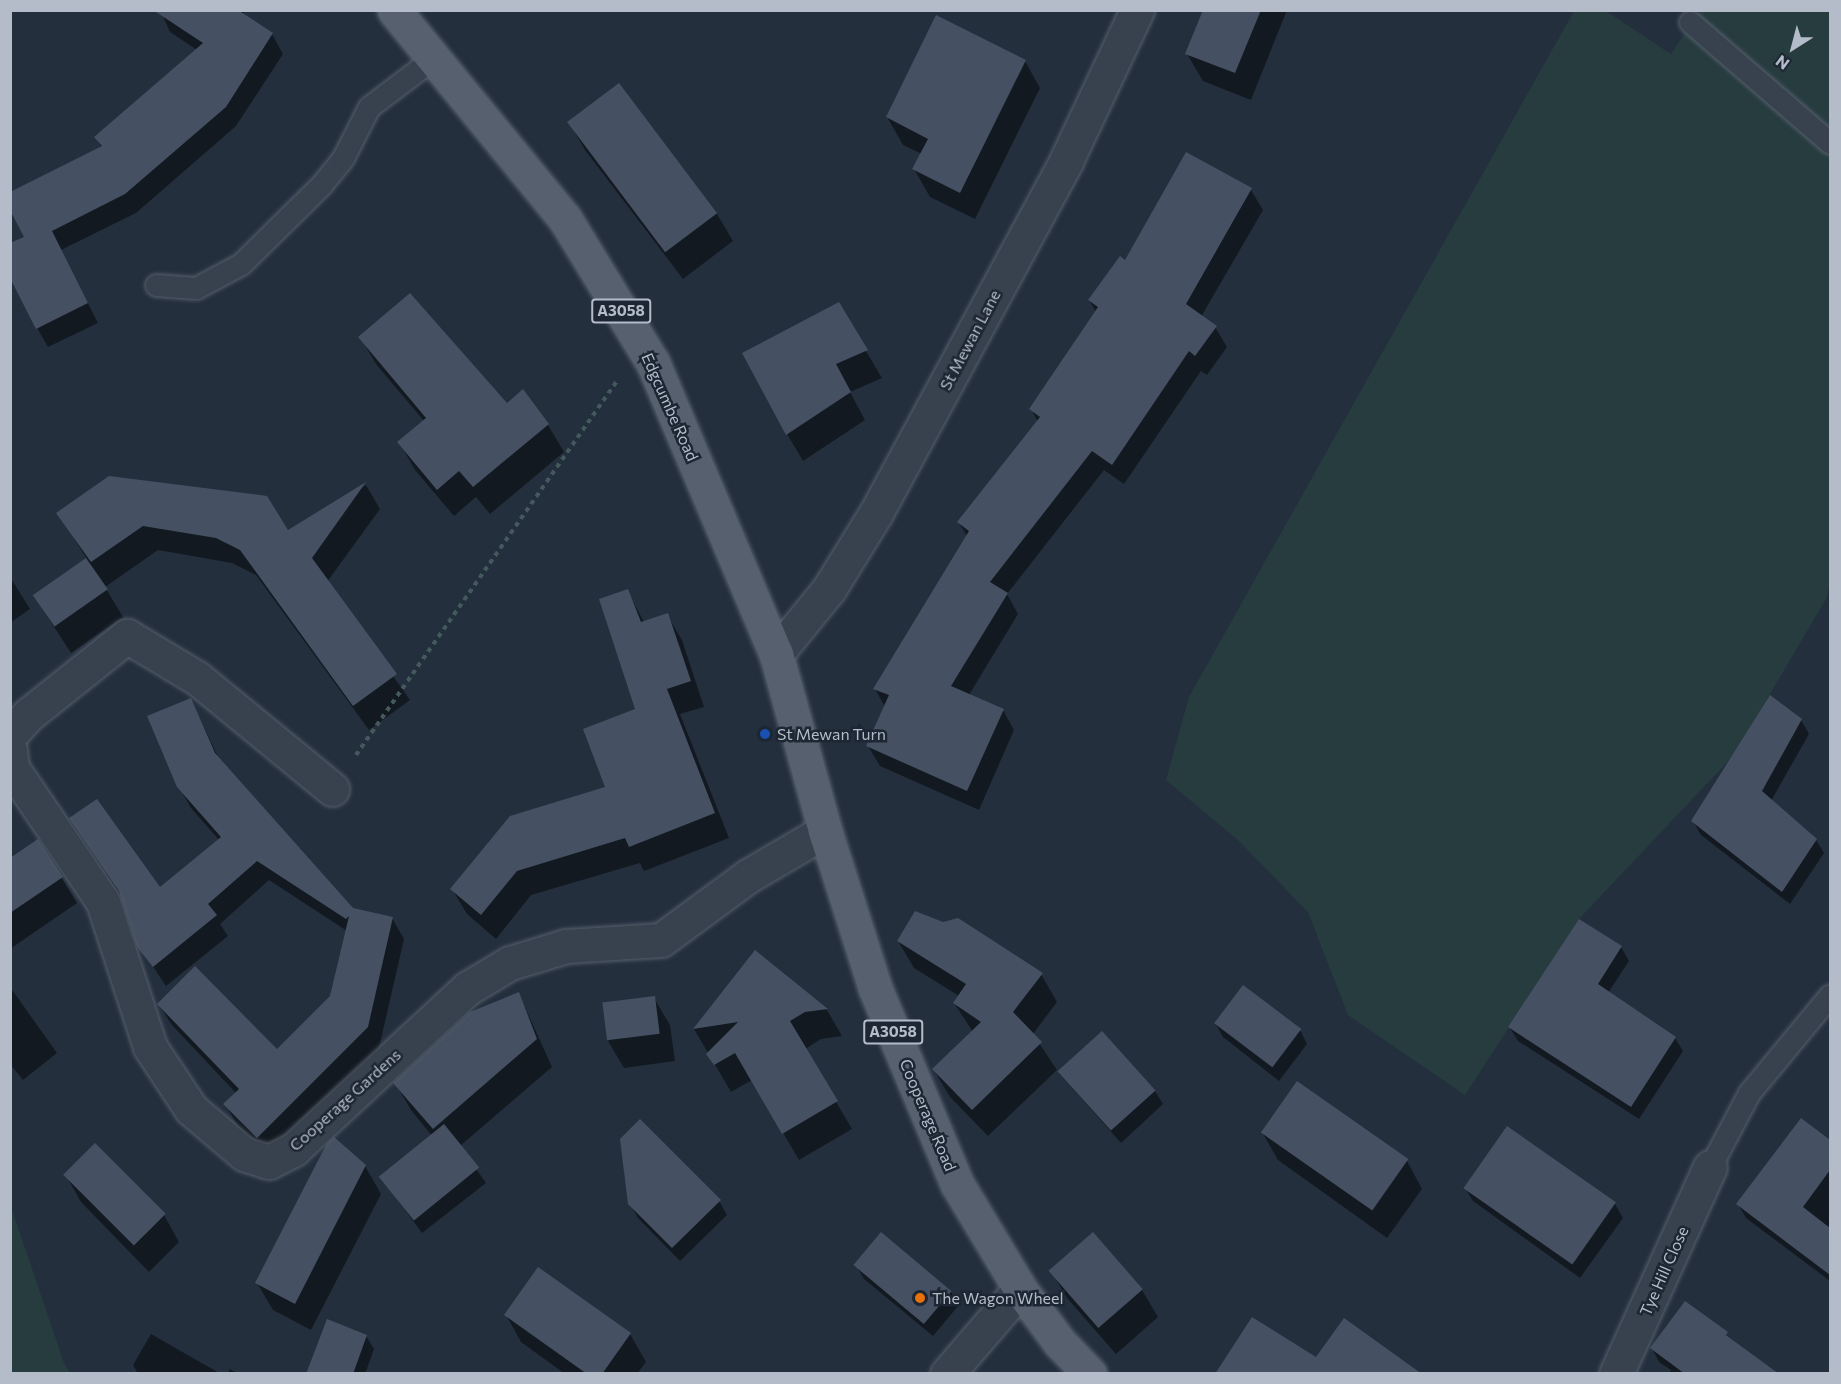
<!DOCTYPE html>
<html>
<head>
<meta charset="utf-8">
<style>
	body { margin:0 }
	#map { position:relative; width:1841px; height:1384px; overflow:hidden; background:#242f3e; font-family:Commissioner,sans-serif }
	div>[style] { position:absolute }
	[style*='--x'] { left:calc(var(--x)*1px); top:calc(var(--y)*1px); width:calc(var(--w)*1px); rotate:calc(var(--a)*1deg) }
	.green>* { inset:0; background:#263c3f }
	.shadow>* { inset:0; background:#0007 }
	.building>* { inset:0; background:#455162; transform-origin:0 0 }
	.path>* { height:4px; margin-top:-2px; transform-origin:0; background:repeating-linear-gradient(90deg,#44595c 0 4.5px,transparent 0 9px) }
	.roads { filter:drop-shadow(0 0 2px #565f6c) drop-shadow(0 0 2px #565f6c) }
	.lane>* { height:21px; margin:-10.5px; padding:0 10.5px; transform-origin:10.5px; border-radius:10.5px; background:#38414e }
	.street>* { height:33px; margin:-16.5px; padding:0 16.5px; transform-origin:16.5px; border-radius:16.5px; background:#38414e }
	.primary>* { height:33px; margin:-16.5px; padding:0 16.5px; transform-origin:16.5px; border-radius:16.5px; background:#56606e }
	.dots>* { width:16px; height:16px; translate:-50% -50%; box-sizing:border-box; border:3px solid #1d2633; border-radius:50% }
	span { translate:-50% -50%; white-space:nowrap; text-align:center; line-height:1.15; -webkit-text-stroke:5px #1d2633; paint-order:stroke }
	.shield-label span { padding:2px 4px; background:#1d2633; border:2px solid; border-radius:4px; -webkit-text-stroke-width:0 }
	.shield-label { font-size:15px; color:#b4bcc9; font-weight:700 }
	.street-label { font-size:16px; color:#b4bcc9 }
	.poi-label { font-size:16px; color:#b4bcc9 }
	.left { translate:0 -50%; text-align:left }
	.frame { position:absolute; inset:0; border:12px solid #b4bcc9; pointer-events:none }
	.north { position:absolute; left:1763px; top:18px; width:60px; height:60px; -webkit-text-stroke:4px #1d2633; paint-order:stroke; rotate:216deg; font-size:16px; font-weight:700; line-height:24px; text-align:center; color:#b4bcc9 }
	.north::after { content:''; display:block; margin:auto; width:21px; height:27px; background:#b4bcc9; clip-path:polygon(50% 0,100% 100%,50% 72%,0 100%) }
</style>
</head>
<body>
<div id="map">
	<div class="green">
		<i style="clip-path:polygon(1574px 11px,1606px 11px,1671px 54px,1699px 11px,1830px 11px,1830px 585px,1826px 599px,1734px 755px,1579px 919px,1465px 1095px,1348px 1015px,1308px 912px,1238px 840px,1166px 780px,1189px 697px)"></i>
		<i style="clip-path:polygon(10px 1204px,64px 1363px,70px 1373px,11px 1373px)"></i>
	</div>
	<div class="shadow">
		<i style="clip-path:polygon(160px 10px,246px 10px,242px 15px,272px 34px,283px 54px,236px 126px,136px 213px,61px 250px,98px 323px,48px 347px,37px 328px,26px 238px,102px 148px,96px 137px,197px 50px,170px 32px)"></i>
		<i style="clip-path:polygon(1204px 10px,1287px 10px,1251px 100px,1203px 81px,1187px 54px)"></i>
		<i style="clip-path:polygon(1025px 61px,1040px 88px,975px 219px,930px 197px,914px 169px,922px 154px,903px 145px,887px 117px)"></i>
		<i style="clip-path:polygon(619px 85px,717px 214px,733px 241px,683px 279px,585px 150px,569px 122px)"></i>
		<i style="clip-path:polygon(1251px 190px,1263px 210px,1201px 317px,1215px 327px,1227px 347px,1207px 375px,1201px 371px,1124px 484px,1104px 470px,1007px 594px,1018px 614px,969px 695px,1003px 710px,1014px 730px,979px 810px,880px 766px,868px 746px,885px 707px,875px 689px,967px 536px,959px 523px,1038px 422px,1031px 409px,1096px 312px,1089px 300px,1126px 262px)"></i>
		<i style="clip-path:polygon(838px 304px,882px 378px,850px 392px,865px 420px,803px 461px,787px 434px)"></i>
		<i style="clip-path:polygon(360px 337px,548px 425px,564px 452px,490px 514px,476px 497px,454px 516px,415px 470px,399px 442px,424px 421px,376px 364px)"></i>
		<i style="clip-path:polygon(366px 485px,380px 509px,327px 582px,410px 700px,369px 730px,256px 575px,232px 563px,158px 550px,105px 587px,123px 617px,71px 653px,34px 596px,87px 559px,58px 513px,288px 532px)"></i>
		<i style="clip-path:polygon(10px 577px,30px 609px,10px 623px)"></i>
		<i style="clip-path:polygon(627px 590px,644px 622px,667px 615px,682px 640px,704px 707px,680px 714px,729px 838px,644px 871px,640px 863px,531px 895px,496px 939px,467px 914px,452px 889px,607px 788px,637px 710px)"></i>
		<i style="clip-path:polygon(191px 700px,220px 761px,352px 910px,392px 918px,404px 939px,379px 1048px,270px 1157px,237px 1125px,225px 1104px,236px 1093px,171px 1024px,159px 1004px,277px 1052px,332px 997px,347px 931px,269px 880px,220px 924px,228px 936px,166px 986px,139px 946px,122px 897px,71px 819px,160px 889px,219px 840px,191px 808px,179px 787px)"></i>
		<i style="clip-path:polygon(1801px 720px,1809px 734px,1771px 801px,1816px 840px,1824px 853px,1790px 904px,1701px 835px,1693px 821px)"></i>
		<i style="clip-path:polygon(10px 860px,62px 878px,77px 903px,10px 949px)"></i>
		<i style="clip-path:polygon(898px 941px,1041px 974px,1057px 1002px,1033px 1034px,1057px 1070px,988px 1136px,950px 1097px,934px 1070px,973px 1032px,954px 1003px,959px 996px,914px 968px)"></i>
		<i style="clip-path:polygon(1621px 947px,1629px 961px,1608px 993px,1675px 1038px,1683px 1051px,1639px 1119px,1518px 1041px,1510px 1028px)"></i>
		<i style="clip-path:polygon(755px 952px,827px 1010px,842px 1036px,821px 1039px,805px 1049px,852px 1129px,799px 1160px,752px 1080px,731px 1092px,694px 1029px)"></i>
		<i style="clip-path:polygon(10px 987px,57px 1053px,23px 1080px,10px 1064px)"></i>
		<i style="clip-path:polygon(519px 994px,552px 1067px,460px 1146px,486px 1183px,422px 1233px,381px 1177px,432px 1136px,411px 1110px,395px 1083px)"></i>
		<i style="clip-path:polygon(654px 998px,670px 1025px,675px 1061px,624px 1068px,608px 1041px)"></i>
		<i style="clip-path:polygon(1215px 1023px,1300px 1030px,1307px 1044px,1279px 1081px,1223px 1037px)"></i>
		<i style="clip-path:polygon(1059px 1073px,1155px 1091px,1163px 1104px,1121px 1143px)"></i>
		<i style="clip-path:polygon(1801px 1120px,1830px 1142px,1830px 1281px,1746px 1218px,1738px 1204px)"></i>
		<i style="clip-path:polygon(1262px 1132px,1407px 1161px,1422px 1189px,1387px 1238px,1278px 1160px)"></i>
		<i style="clip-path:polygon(365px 1166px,381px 1194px,311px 1330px,273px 1310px,257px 1283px)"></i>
		<i style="clip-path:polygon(65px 1174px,164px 1215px,179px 1242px,149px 1272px,81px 1202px)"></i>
		<i style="clip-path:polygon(1465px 1188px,1615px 1204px,1623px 1218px,1580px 1278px,1473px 1201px)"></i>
		<i style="clip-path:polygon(719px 1201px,727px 1215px,680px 1261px,638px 1218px,630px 1204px)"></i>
		<i style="clip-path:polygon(856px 1265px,951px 1292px,959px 1305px,933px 1336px,864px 1279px)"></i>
		<i style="clip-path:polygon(1051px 1271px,1142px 1290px,1158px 1317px,1116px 1354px,1067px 1298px)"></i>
		<i style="clip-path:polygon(1685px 1303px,1777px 1374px,1668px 1374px,1671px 1370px,1659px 1362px,1652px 1348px)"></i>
		<i style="clip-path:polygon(506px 1315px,630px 1334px,646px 1362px,637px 1374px,565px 1374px,521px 1342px)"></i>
		<i style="clip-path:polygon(151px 1334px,221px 1374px,138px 1374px,133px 1365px)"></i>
		<i style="clip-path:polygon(366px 1336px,374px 1349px,365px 1374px,308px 1374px)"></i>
		<i style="clip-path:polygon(230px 1369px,238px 1374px,227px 1374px)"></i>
	</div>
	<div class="building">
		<i style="clip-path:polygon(153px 10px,238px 10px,273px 33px,226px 107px,125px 194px,52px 231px,88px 303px,36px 329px,10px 278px,10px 243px,24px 237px,10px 210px,10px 192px,102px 146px,94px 137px,203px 43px)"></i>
		<i style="clip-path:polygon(1203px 10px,1261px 10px,1235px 73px,1185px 54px)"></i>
		<i style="clip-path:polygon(936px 15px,1026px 60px,960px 193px,912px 169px,928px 139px,886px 117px)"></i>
		<i style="left:619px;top:83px;width:163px;height:65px;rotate:53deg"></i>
		<i style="clip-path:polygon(1186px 152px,1252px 188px,1186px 304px,1217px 326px,1195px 356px,1189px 351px,1112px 465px,1092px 451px,990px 582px,1008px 593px,951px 686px,1004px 709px,967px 791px,866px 746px,889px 695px,873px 689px,969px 531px,957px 522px,1040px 417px,1029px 409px,1098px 307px,1088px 300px,1120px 256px,1125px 260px)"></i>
		<i style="clip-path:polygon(410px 293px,507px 403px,523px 389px,549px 424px,473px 487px,459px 471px,437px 490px,397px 442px,426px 418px,358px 337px)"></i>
		<i style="clip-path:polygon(839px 302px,868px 350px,836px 364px,851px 392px,786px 435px,742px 353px)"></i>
		<i style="clip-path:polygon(109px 476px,267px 496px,288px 530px,366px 482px,312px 558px,397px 674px,353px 706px,240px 550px,216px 538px,143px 526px,91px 562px,56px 513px)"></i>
		<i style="left:86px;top:558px;width:38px;height:65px;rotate:55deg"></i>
		<i style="clip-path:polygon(628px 589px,641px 622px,668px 613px,691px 681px,667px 689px,715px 813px,629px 847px,625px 838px,517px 871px,481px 915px,450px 889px,510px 816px,605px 787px,583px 729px,635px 709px,599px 599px)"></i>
		<i style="clip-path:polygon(1770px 695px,1802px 719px,1762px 791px,1817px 839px,1782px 892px,1691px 821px)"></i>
		<i style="clip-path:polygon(191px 698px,215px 753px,353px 908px,393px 917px,368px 1027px,257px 1138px,223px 1104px,239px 1089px,157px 1004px,195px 966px,277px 1049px,330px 996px,349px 916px,346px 919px,257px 861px,208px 904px,217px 915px,153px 967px,137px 947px,119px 891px,69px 818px,97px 799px,160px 887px,221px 837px,177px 787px,147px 716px)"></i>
		<i style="clip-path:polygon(38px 839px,63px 877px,10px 913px,10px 858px)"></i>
		<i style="clip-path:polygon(915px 911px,943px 922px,958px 918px,1043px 973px,1013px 1012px,1042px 1042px,972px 1110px,932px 1069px,981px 1022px,953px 1003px,966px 984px,897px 941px)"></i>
		<i style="clip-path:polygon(1579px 919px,1622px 946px,1598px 984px,1676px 1037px,1631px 1107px,1508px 1027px)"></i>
		<i style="clip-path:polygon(755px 950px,828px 1009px,805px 1012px,790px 1021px,838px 1101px,782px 1134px,735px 1053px,714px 1065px,706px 1054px,738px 1022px,693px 1029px)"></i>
		<i style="left:1243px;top:985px;width:73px;height:48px;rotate:37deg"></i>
		<i style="clip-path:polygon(519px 992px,537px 1039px,433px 1129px,393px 1083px,470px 1012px)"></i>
		<i style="left:655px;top:996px;width:38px;height:53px;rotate:83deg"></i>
		<i style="left:1102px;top:1031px;width:80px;height:60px;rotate:48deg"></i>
		<i style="left:1297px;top:1081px;width:136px;height:63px;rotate:35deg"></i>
		<i style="clip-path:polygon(1801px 1118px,1830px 1140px,1830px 1170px,1803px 1207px,1830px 1228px,1830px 1275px,1736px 1204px)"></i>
		<i style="clip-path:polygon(640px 1119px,721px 1200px,672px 1248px,628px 1204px,620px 1139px)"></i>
		<i style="left:444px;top:1124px;width:56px;height:84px;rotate:51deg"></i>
		<i style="left:1507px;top:1126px;width:133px;height:76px;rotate:35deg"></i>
		<i style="clip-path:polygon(334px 1137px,366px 1165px,295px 1304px,255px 1283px,326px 1145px)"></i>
		<i style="left:95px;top:1143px;width:100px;height:45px;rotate:45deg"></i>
		<i style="left:881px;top:1232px;width:92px;height:43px;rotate:40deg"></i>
		<i style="left:1093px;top:1232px;width:76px;height:59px;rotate:49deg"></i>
		<i style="clip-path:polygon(538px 1267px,631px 1333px,602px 1374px,587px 1374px,504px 1315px)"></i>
		<i style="clip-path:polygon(1685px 1301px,1728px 1332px,1726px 1335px,1779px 1374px,1685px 1374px,1650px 1348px)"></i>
		<i style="clip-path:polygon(1252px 1317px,1316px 1357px,1344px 1318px,1422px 1374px,1215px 1374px)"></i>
		<i style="clip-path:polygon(327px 1319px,367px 1335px,353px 1374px,306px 1374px)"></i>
	</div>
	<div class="path">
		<i style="--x:356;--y:755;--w:455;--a:-55.1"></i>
	</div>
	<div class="roads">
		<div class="lane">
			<i style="--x:1690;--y:22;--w:185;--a:40.8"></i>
			<i style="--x:156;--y:285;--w:40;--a:4.3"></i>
			<i style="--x:196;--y:288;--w:51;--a:-28.1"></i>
			<i style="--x:241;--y:264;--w:114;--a:-44.6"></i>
			<i style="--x:322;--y:184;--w:33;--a:-51"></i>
			<i style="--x:343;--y:158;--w:57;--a:-63"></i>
			<i style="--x:369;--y:107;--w:83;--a:-37.1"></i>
			<i style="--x:1710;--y:1167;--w:84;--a:-62.2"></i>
			<i style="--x:1749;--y:1093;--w:127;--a:-50.4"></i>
		</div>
		<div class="street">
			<i style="--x:776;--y:654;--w:84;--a:-50.8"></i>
			<i style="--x:829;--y:589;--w:89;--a:-58.3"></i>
			<i style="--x:876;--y:513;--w:400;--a:-61.6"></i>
			<i style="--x:1066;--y:161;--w:167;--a:-64.8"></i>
			<i style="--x:10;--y:735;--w:27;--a:-48"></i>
			<i style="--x:28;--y:715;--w:127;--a:-38.6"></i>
			<i style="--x:127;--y:636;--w:82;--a:31"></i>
			<i style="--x:197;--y:678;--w:175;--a:39.4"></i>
			<i style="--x:10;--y:750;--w:18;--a:84"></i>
			<i style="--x:12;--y:768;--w:162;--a:55.8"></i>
			<i style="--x:103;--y:902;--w:152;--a:72"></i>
			<i style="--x:150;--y:1047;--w:74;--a:56.5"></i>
			<i style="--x:191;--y:1109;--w:70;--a:40.3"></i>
			<i style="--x:244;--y:1154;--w:26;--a:18"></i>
			<i style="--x:269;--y:1162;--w:28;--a:-27"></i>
			<i style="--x:294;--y:1149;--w:237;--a:-42.8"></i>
			<i style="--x:468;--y:988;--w:49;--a:-30.8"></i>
			<i style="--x:510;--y:963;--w:59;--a:-16.9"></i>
			<i style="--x:566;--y:946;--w:95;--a:-3.6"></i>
			<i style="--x:661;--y:940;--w:108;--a:-36.3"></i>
			<i style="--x:748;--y:876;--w:89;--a:-30.3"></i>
			<i style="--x:947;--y:1374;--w:112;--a:-49.3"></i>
			<i style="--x:1616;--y:1374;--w:227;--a:-65.6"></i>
		</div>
		<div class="primary">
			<i style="--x:394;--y:10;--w:270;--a:50.7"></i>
			<i style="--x:565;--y:219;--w:169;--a:58.6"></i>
			<i style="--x:653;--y:363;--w:316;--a:67.1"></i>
			<i style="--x:776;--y:654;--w:184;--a:74.5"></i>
			<i style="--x:825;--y:831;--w:165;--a:72.3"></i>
			<i style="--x:875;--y:988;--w:212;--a:67.3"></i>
			<i style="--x:957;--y:1184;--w:122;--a:59"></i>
			<i style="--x:1020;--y:1289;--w:67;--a:53.5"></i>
			<i style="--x:1060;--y:1343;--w:43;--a:45.9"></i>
		</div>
	</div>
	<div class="dots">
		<i style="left:765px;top:734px;background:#1a4fb4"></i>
		<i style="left:920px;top:1298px;background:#e8710a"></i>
	</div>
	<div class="shield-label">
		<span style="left:621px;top:311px">A3058</span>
		<span style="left:893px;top:1032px">A3058</span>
	</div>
	<div class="street-label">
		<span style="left:970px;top:340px;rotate:-62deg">St Mewan Lane</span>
		<span style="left:670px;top:407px;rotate:66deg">Edgcumbe Road</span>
		<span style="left:345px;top:1100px;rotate:-42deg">Cooperage Gardens</span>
		<span style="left:928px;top:1115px;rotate:67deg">Cooperage Road</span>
		<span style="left:1664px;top:1271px;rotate:-66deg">Tye Hill Close</span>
	</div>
	<div class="poi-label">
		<span class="left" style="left:777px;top:734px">St Mewan Turn</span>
		<span class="left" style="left:932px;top:1298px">The Wagon Wheel</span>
	</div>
	<div class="frame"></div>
	<div class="north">N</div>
</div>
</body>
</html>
